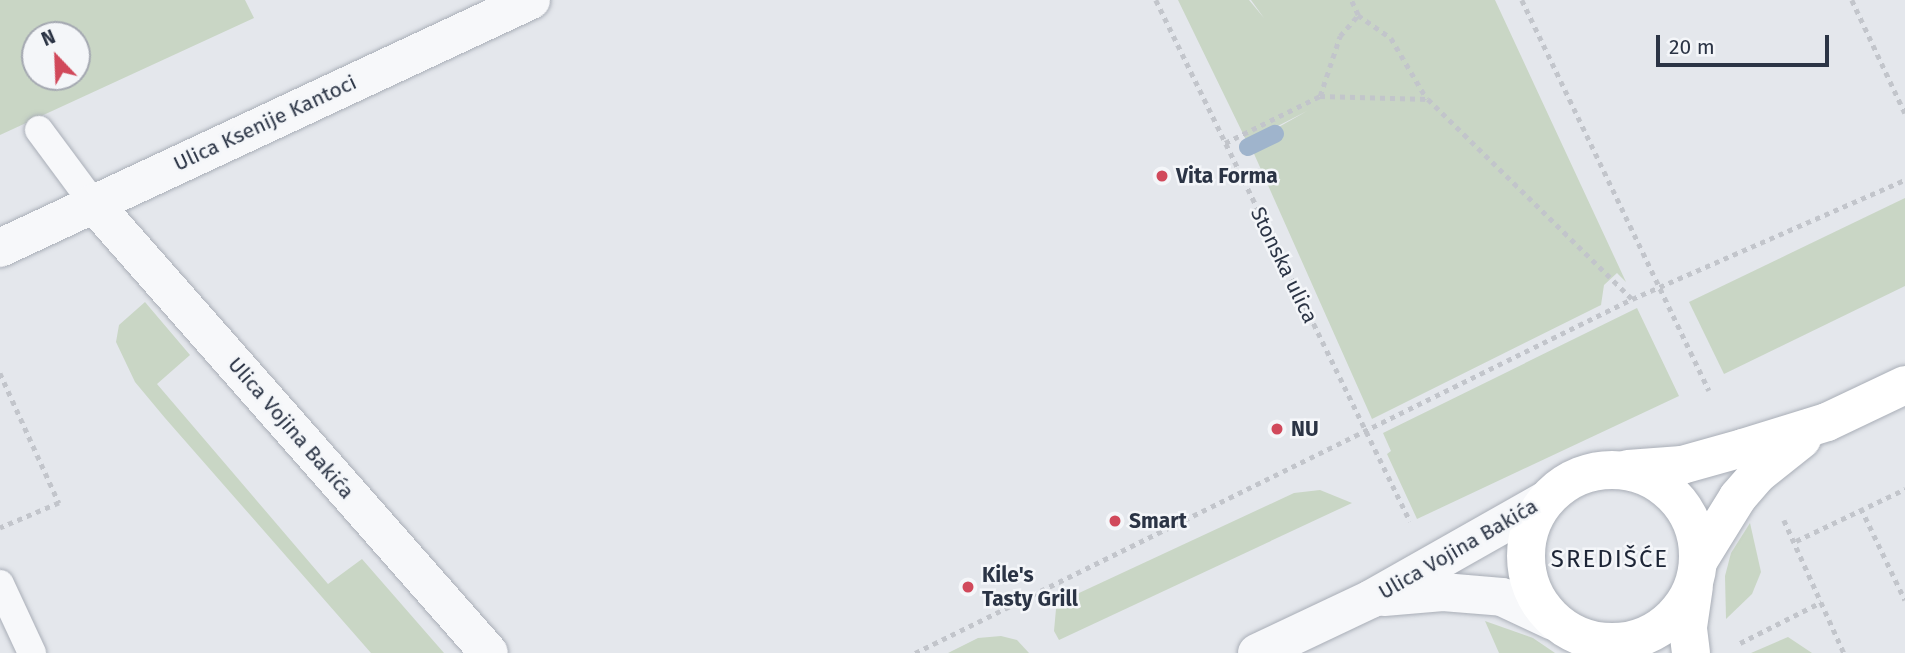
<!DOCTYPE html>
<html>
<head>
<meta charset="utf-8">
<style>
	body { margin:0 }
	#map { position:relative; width:1905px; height:653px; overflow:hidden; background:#e4e7ec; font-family:"Fira Sans",sans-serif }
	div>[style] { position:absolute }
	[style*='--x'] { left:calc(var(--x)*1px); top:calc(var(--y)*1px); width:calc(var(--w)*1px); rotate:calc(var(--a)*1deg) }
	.green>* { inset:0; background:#c9d6c5 }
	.stream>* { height:18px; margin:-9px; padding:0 9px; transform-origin:9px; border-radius:9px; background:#9fb4cc }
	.path>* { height:4.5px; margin-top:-2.25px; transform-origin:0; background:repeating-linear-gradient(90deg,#c2c5cb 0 5px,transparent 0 10px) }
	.roads { filter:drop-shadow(0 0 2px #a9aeb7) drop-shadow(0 0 2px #a9aeb7) }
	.lane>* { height:28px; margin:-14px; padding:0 14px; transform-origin:14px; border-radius:14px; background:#f7f8fa }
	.street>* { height:38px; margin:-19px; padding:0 19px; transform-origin:19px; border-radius:19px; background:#f7f8fa }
	.secondary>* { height:38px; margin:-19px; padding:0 19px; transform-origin:19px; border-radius:19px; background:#fff }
	.secondary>.ring { margin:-19px; padding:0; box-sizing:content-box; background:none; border:38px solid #fff; border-radius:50% }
	.dots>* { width:19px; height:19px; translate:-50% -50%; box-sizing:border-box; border:4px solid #f4f6f9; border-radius:50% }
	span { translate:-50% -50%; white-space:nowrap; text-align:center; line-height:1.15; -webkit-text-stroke:5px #f4f6f9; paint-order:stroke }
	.street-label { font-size:21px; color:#2b3445 }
	.poi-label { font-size:21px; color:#2b3445; font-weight:700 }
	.left { translate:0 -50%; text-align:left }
	.quarter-label { font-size:24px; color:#1d2536; letter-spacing:2px }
	.north { position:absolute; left:21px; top:21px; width:70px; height:70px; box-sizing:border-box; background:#f4f6f9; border:2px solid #a4a8b1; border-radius:50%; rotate:337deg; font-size:19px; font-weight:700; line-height:28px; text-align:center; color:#2b3445 }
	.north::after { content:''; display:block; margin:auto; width:24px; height:32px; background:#d1495b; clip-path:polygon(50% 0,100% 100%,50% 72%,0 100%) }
	.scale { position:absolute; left:1656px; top:35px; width:173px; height:32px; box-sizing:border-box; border:4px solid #2b3445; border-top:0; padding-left:9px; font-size:21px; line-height:24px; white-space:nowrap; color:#2b3445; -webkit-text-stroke:5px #f4f6f9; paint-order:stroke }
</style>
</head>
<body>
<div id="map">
	<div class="green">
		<i style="clip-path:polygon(evenodd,0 0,245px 0,254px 18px,0 135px,0 0,35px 35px,77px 35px,77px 77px,35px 77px,35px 35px)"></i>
		<i style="clip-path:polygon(1178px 0,1249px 0,1264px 18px,1251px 0,1495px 0,1626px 282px,1617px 273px,1604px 285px,1601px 305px,1372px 419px,1251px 147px,1280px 136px,1277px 128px,1307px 111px,1247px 142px)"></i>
		<i style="clip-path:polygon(1905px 198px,1905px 286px,1724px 374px,1689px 302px)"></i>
		<i style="clip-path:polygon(145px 302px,190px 355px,157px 384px,328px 584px,362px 559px,444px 653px,371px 653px,165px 418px,135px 382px,116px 342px,119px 325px)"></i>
		<i style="clip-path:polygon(1637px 308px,1679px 396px,1417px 519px,1387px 454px,1391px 451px,1383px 433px)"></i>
		<i style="clip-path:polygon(1320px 490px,1352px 503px,1059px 640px,1054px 631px,1056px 609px,1064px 600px,1294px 493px)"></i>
		<i style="clip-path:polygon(1750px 523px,1761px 572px,1752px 594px,1726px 619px,1725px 576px,1731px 553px)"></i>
		<i style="clip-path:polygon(1485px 621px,1533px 638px,1555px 653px,1499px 653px)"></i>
		<i style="clip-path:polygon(1001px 636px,1017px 640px,1029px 653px,948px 653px,978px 638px)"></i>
		<i style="clip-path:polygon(1788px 637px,1812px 653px,1751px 653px)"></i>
	</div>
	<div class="stream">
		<i style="--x:1248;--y:147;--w:30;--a:-26"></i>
	</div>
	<div class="path">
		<i style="--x:1156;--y:0;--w:580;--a:64.01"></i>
		<i style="--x:1522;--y:0;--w:433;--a:64.4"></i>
		<i style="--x:1852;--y:0;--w:125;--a:64.9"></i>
		<i style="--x:1358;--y:15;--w:40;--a:34.9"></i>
		<i style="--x:1391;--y:38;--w:71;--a:59.5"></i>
		<i style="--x:1320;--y:96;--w:63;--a:-71.6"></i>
		<i style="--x:1340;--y:36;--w:28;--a:-49"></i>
		<i style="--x:1358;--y:15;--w:17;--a:-115"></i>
		<i style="--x:1225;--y:143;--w:106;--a:-26.3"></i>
		<i style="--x:1320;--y:96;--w:108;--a:1.6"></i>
		<i style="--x:1428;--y:99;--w:286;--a:44.4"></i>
		<i style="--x:0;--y:373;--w:143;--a:65.6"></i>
		<i style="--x:59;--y:503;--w:64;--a:157"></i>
		<i style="--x:1861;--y:508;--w:102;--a:64.4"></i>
		<i style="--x:1784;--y:520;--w:146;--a:65.7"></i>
		<i style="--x:1796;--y:541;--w:121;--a:-25.5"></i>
		<i style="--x:1740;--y:643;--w:91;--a:-26.8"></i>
		<i style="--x:915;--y:653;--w:800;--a:-26.28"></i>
		<i style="--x:1632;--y:299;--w:298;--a:-23.6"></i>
	</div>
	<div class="roads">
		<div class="lane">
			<i style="--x:39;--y:130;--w:91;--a:53.5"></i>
			<i style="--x:0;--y:584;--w:76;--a:65.1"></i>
		</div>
		<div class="street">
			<i style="--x:93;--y:203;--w:599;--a:48.65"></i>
			<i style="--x:0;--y:248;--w:586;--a:-25.03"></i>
			<i style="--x:1384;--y:597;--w:59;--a:-4.8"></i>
			<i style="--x:1443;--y:592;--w:59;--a:4.8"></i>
			<i style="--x:1502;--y:597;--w:56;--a:25.2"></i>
			<i style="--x:1257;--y:653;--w:126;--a:-25.3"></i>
			<i style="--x:1371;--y:599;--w:201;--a:-29.5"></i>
		</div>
		<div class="secondary">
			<i style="--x:1628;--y:469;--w:54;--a:-4.2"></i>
			<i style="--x:1682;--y:465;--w:63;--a:-15.6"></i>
			<i style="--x:1743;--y:448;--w:88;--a:-17.2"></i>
			<i style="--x:1827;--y:422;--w:86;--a:-25.4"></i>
			<i class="ring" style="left:1526px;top:470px;width:134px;height:134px"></i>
			<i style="--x:1699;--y:560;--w:74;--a:-58.2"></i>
			<i style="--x:1738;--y:497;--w:30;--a:-49"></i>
			<i style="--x:1758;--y:474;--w:56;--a:-38.5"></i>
			<i style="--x:1691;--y:653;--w:26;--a:-97"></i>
			<i style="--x:1688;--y:627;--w:41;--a:-81.7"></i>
		</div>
	</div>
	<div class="dots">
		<i style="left:1162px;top:176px;background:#d1495b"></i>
		<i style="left:1277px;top:429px;background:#d1495b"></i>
		<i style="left:1115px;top:521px;background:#d1495b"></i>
		<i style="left:968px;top:587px;background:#d1495b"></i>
	</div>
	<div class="street-label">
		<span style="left:265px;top:123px;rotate:-25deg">Ulica Ksenije Kantoci</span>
		<span style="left:1284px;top:265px;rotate:64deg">Stonska ulica</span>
		<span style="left:291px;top:428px;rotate:49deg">Ulica Vojina Bakića</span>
		<span style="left:1458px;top:549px;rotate:-30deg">Ulica Vojina Bakića</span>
	</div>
	<div class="poi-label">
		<span class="left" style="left:1176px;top:176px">Vita Forma</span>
		<span class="left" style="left:1291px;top:429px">NU</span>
		<span class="left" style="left:1129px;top:521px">Smart</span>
		<span class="left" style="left:982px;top:587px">Kile's<br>Tasty Grill</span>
	</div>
	<div class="quarter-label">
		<span style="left:1610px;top:560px">SREDIŠĆE</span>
	</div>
	<div class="north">N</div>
	<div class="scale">20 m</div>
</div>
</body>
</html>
